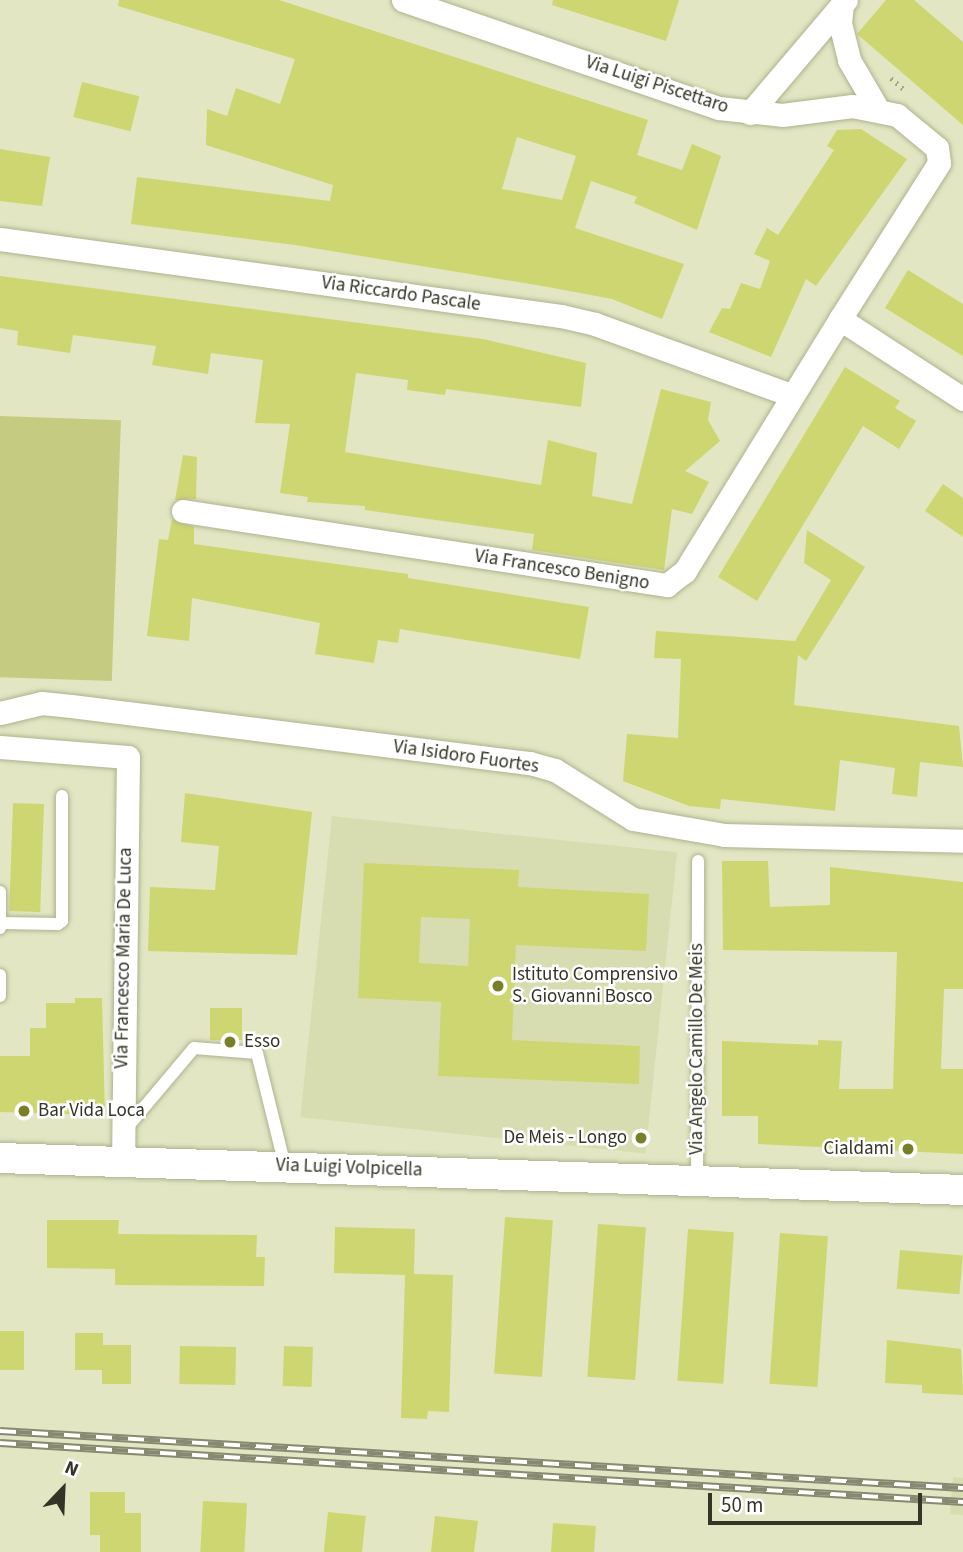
<!DOCTYPE html>
<html>
<head>
<meta charset="utf-8">
<style>
	body { margin:0 }
	#map { position:relative; width:963px; height:1552px; overflow:hidden; background:#e2e6c2; font-family:"Source Sans 3",sans-serif }
	div>[style] { position:absolute }
	[style*='--x'] { left:calc(var(--x)*1px); top:calc(var(--y)*1px); width:calc(var(--w)*1px); rotate:calc(var(--a)*1deg) }
	.built>* { inset:0; background:#d8ddb1; transform-origin:0 0 }
	.green>* { inset:0; background:#c5cc82; transform-origin:0 0 }
	.building>* { inset:0; background:#ced671; transform-origin:0 0 }
	.path>* { height:4.5px; margin-top:-2.25px; transform-origin:0; background:repeating-linear-gradient(90deg,#a3a589 0 2px,transparent 0 7px) }
	.roads { filter:drop-shadow(0 0 2px #aeb290) drop-shadow(0 0 2px #aeb290) }
	.service>* { height:12px; margin:-6px; padding:0 6px; transform-origin:6px; border-radius:6px; background:#fff }
	.minor>* { height:23px; margin:-11.5px; padding:0 11.5px; transform-origin:11.5px; border-radius:11.5px; background:#fff }
	.tertiary>* { height:30px; margin:-15px; padding:0 15px; transform-origin:15px; border-radius:15px; background:#fff }
	.rail>* { height:8px; margin-top:-4px; transform-origin:0; background:repeating-linear-gradient(90deg,#fff 0 16px,#878a71 0 32px); box-sizing:border-box; border-block:2px solid #878a71 }
	.dots>* { width:19px; height:19px; translate:-50% -50%; box-sizing:border-box; border:4px solid #fff; border-radius:50% }
	span { translate:-50% -50%; white-space:nowrap; text-align:center; line-height:1.15; -webkit-text-stroke:5px #fff; paint-order:stroke }
	.street-label { font-size:19px; color:#343527 }
	.poi-label { font-size:19px; color:#343527 }
	.left { translate:0 -50%; text-align:left }
	.right { translate:-100% -50%; text-align:right }
	.north { position:absolute; left:28px; top:1454px; width:70px; height:70px; -webkit-text-stroke:5px #fff; paint-order:stroke; rotate:23deg; font-size:19px; font-weight:700; line-height:28px; text-align:center; color:#343527 }
	.north::after { content:''; display:block; margin:auto; width:24px; height:32px; background:#343527; clip-path:polygon(50% 0,100% 100%,50% 72%,0 100%) }
	.scale { position:absolute; left:708px; top:1493px; width:214px; height:32px; box-sizing:border-box; border:4px solid #343527; border-top:0; padding-left:9px; font-size:21px; line-height:24px; white-space:nowrap; color:#343527; -webkit-text-stroke:5px #fff; paint-order:stroke }
</style>
</head>
<body>
<div id="map">
	<div class="built">
		<i style="left:332px;top:816px;width:347px;height:303px;rotate:6deg"></i>
		<i style="clip-path:polygon(953px 1477px,963px 1478px,963px 1515px,950px 1514px)"></i>
	</div>
	<div class="green">
		<i style="left:0;top:416px;width:121px;height:261px;rotate:2deg"></i>
	</div>
	<div class="building">
		<i style="clip-path:polygon(evenodd,119px 0,279px 0,648px 120px,637px 155px,682px 170px,692px 144px,721px 156px,697px 230px,634px 203px,637px 197px,591px 181px,575px 228px,684px 264px,662px 319px,612px 299px,548px 287px,295px 245px,131px 224px,137px 177px,330px 201px,333px 185px,206px 145px,207px 109px,227px 116px,236px 88px,280px 104px,295px 59px,118px 6px,119px 0,517px 137px,576px 156px,562px 200px,502px 189px,517px 137px)"></i>
		<i style="clip-path:polygon(553px 0,679px 0,666px 41px,552px 5px)"></i>
		<i style="clip-path:polygon(886px 0,914px 0,963px 42px,963px 125px,857px 34px)"></i>
		<i style="left:82px;top:82px;width:59px;height:36px;rotate:14deg"></i>
		<i style="clip-path:polygon(861px 129px,907px 159px,816px 286px,806px 279px,771px 357px,709px 332px,722px 308px,730px 309px,741px 283px,760px 289px,770px 261px,754px 254px,767px 228px,778px 235px,834px 150px,827px 146px,837px 130px)"></i>
		<i style="clip-path:polygon(0 149px,50px 157px,42px 206px,0 201px)"></i>
		<i style="clip-path:polygon(908px 270px,963px 304px,963px 356px,885px 308px)"></i>
		<i style="clip-path:polygon(0 276px,483px 339px,586px 363px,581px 407px,446px 389px,445px 395px,407px 390px,408px 380px,356px 373px,345px 452px,541px 485px,548px 440px,597px 453px,592px 496px,632px 504px,661px 389px,711px 402px,708px 420px,720px 441px,685px 471px,709px 482px,692px 514px,672px 509px,664px 570px,532px 550px,534px 534px,365px 510px,365px 506px,307px 502px,308px 497px,280px 493px,290px 424px,255px 423px,263px 360px,211px 353px,208px 374px,152px 365px,156px 346px,73px 335px,70px 353px,17px 345px,18px 331px,0 328px)"></i>
		<i style="clip-path:polygon(845px 367px,900px 401px,895px 408px,916px 421px,899px 449px,863px 426px,757px 601px,718px 577px)"></i>
		<i style="clip-path:polygon(183px 455px,197px 457px,196px 499px,175px 500px)"></i>
		<i style="clip-path:polygon(943px 484px,963px 498px,963px 537px,925px 511px)"></i>
		<i style="clip-path:polygon(172px 519px,194px 527px,194px 544px,408px 574px,408px 578px,589px 607px,580px 659px,400px 629px,398px 643px,378px 640px,374px 663px,315px 654px,320px 623px,192px 598px,189px 641px,147px 636px,159px 539px,168px 540px)"></i>
		<i style="clip-path:polygon(807px 530px,865px 567px,806px 661px,798px 655px,794px 705px,959px 726px,963px 767px,920px 762px,917px 797px,892px 794px,895px 768px,840px 760px,835px 811px,721px 799px,720px 809px,689px 806px,623px 781px,627px 734px,678px 738px,681px 659px,654px 658px,656px 631px,795px 641px,831px 580px,804px 563px)"></i>
		<i style="clip-path:polygon(185px 793px,312px 812px,297px 955px,148px 951px,150px 887px,215px 890px,219px 846px,181px 842px)"></i>
		<i style="left:13px;top:803px;width:31px;height:108px;rotate:2deg"></i>
		<i style="clip-path:polygon(722px 861px,768px 861px,770px 907px,830px 905px,830px 867px,963px 882px,963px 989px,944px 989px,941px 1069px,963px 1069px,963px 1154px,758px 1144px,758px 1116px,722px 1116px,722px 1041px,818px 1045px,818px 1040px,842px 1041px,839px 1089px,893px 1089px,897px 952px,723px 950px)"></i>
		<i style="clip-path:polygon(evenodd,364px 863px,519px 870px,518px 887px,649px 894px,646px 951px,516px 945px,512px 1040px,640px 1046px,639px 1084px,438px 1076px,441px 1002px,358px 998px,364px 863px,421px 917px,470px 919px,468px 966px,419px 963px,421px 917px)"></i>
		<i style="clip-path:polygon(75px 998px,102px 998px,105px 1115px,0 1112px,0 1056px,30px 1056px,30px 1028px,46px 1028px,46px 1003px,75px 1003px)"></i>
		<i style="left:210px;top:1008px;width:32px;height:32px"></i>
		<i style="left:505px;top:1217px;width:48px;height:157px;rotate:4deg"></i>
		<i style="clip-path:polygon(47px 1220px,119px 1220px,118px 1234px,257px 1235px,256px 1257px,265px 1257px,264px 1286px,115px 1285px,115px 1269px,47px 1268px)"></i>
		<i style="left:598px;top:1224px;width:48px;height:153px;rotate:4deg"></i>
		<i style="clip-path:polygon(335px 1227px,415px 1229px,414px 1274px,453px 1275px,449px 1412px,428px 1411px,427px 1419px,401px 1418px,405px 1275px,334px 1273px)"></i>
		<i style="left:688px;top:1229px;width:46px;height:152px;rotate:4deg"></i>
		<i style="left:780px;top:1233px;width:48px;height:151px;rotate:4deg"></i>
		<i style="left:900px;top:1250px;width:63px;height:39px;rotate:5deg"></i>
		<i style="left:0;top:1331px;width:24px;height:39px"></i>
		<i style="clip-path:polygon(75px 1333px,103px 1333px,103px 1345px,131px 1345px,131px 1384px,102px 1384px,102px 1370px,75px 1370px)"></i>
		<i style="clip-path:polygon(887px 1340px,961px 1349px,963px 1395px,922px 1393px,922px 1385px,885px 1383px)"></i>
		<i style="left:180px;top:1346px;width:56px;height:38px;rotate:1deg"></i>
		<i style="left:284px;top:1346px;width:29px;height:40px;rotate:2deg"></i>
		<i style="clip-path:polygon(90px 1492px,125px 1492px,125px 1513px,141px 1513px,141px 1552px,100px 1552px,100px 1535px,90px 1535px)"></i>
		<i style="left:203px;top:1501px;width:44px;height:51px;rotate:3deg"></i>
		<i style="left:328px;top:1512px;width:38px;height:40px;rotate:6deg"></i>
		<i style="clip-path:polygon(435px 1516px,478px 1521px,474px 1552px,431px 1552px)"></i>
		<i style="left:553px;top:1523px;width:43px;height:29px;rotate:4deg"></i>
	</div>
	<div class="path">
		<i style="--x:891;--y:78;--w:20;--a:41"></i>
	</div>
	<div class="roads">
		<div class="service">
			<i style="--x:0;--y:892;--w:36;--a:90"></i>
			<i style="--x:0;--y:923;--w:58;--a:1"></i>
			<i style="--x:58;--y:924;--w:5;--a:-37"></i>
			<i style="--x:62;--y:921;--w:125;--a:-90"></i>
			<i style="--x:0;--y:975;--w:21;--a:90"></i>
			<i style="--x:125;--y:1130;--w:107;--a:-49.9"></i>
			<i style="--x:194;--y:1048;--w:63;--a:4.5"></i>
			<i style="--x:257;--y:1053;--w:116;--a:76.1"></i>
			<i style="--x:697;--y:1180;--w:319;--a:-89.8"></i>
		</div>
		<div class="minor">
			<i style="--x:403;--y:0;--w:334;--a:18.9"></i>
			<i style="--x:719;--y:108;--w:63;--a:6.3"></i>
			<i style="--x:782;--y:115;--w:71;--a:-7.3"></i>
			<i style="--x:852;--y:106;--w:46;--a:11.3"></i>
			<i style="--x:897;--y:115;--w:52;--a:39.5"></i>
			<i style="--x:937;--y:148;--w:15;--a:82"></i>
			<i style="--x:939;--y:163;--w:185;--a:122.4"></i>
			<i style="--x:840;--y:319;--w:147;--a:33"></i>
			<i style="--x:842;--y:4;--w:19;--a:96"></i>
			<i style="--x:840;--y:23;--w:38;--a:76"></i>
			<i style="--x:849;--y:60;--w:56;--a:59.7"></i>
			<i style="--x:750;--y:113;--w:148;--a:-49.7"></i>
			<i style="--x:0;--y:239;--w:566;--a:7.82"></i>
			<i style="--x:561;--y:316;--w:35;--a:13"></i>
			<i style="--x:595;--y:324;--w:208;--a:19.9"></i>
			<i style="--x:183;--y:511;--w:490;--a:8.7"></i>
			<i style="--x:667;--y:585;--w:23;--a:-38"></i>
			<i style="--x:685;--y:571;--w:296;--a:-58.4"></i>
			<i style="--x:0;--y:713;--w:43;--a:-13.4"></i>
			<i style="--x:42;--y:703;--w:29;--a:6"></i>
			<i style="--x:71;--y:706;--w:463;--a:7.1"></i>
			<i style="--x:530;--y:763;--w:26;--a:16"></i>
			<i style="--x:555;--y:770;--w:92;--a:32.1"></i>
			<i style="--x:633;--y:819;--w:93;--a:9.9"></i>
			<i style="--x:725;--y:835;--w:238;--a:1.4"></i>
			<i style="--x:0;--y:747;--w:128;--a:4.5"></i>
			<i style="--x:128;--y:757;--w:402;--a:90.7"></i>
		</div>
		<div class="tertiary">
			<i style="--x:0;--y:1158;--w:964;--a:1.9"></i>
		</div>
	</div>
	<div class="rail">
		<i style="--x:0;--y:1431;--w:965;--a:3.39"></i>
		<i style="--x:0;--y:1443;--w:965;--a:3.51"></i>
	</div>
	<div class="dots">
		<i style="left:498px;top:986px;background:#797f29"></i>
		<i style="left:230px;top:1042px;background:#797f29"></i>
		<i style="left:24px;top:1111px;background:#797f29"></i>
		<i style="left:641px;top:1138px;background:#797f29"></i>
		<i style="left:908px;top:1149px;background:#797f29"></i>
	</div>
	<div class="street-label">
		<span style="left:657px;top:85px;rotate:18deg">Via Luigi Piscettaro</span>
		<span style="left:401px;top:294px;rotate:8deg">Via Riccardo Pascale</span>
		<span style="left:562px;top:570px;rotate:9deg">Via Francesco Benigno</span>
		<span style="left:466px;top:757px;rotate:8deg">Via Isidoro Fuortes</span>
		<span style="left:124px;top:958px;rotate:-89deg">Via Francesco Maria De Luca</span>
		<span style="left:697px;top:1049px;rotate:-90deg">Via Angelo Camillo De Meis</span>
		<span style="left:349px;top:1168px;rotate:2deg">Via Luigi Volpicella</span>
	</div>
	<div class="poi-label">
		<span class="left" style="left:512px;top:986px">Istituto Comprensivo<br>S. Giovanni Bosco</span>
		<span class="left" style="left:244px;top:1042px">Esso</span>
		<span class="left" style="left:38px;top:1111px">Bar Vida Loca</span>
		<span class="right" style="left:627px;top:1138px">De Meis - Longo</span>
		<span class="right" style="left:894px;top:1149px">Cialdami</span>
	</div>
	<div class="north">N</div>
	<div class="scale">50 m</div>
</div>
</body>
</html>
